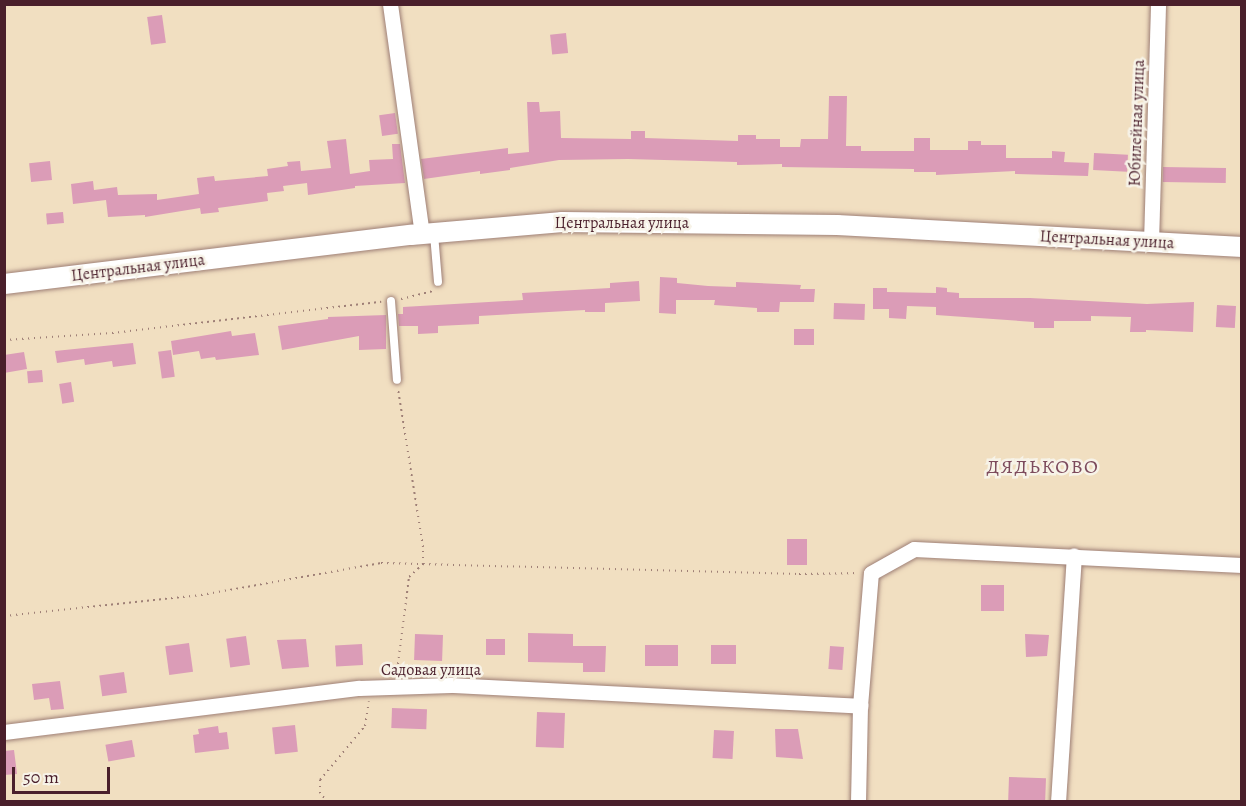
<!DOCTYPE html>
<html>
<head>
<meta charset="utf-8">
<style>
	body { margin:0 }
	#map { position:relative; width:1246px; height:806px; overflow:hidden; background:#f1dfc1; font-family:Alegreya,serif }
	div>[style] { position:absolute }
	[style*='--x'] { left:calc(var(--x)*1px); top:calc(var(--y)*1px); width:calc(var(--w)*1px); rotate:calc(var(--a)*1deg) }
	.building>* { inset:0; background:#db9cb7; transform-origin:0 0 }
	.path>* { height:2px; margin-top:-1px; transform-origin:0; background:repeating-linear-gradient(90deg,#9e7f76 0 1.5px,transparent 0 6px) }
	.roads { filter:drop-shadow(0 0 2px #9e7f76) drop-shadow(0 0 2px #9e7f76) }
	.service>* { height:8px; margin:-4px; padding:0 4px; transform-origin:4px; border-radius:4px; background:#fff }
	.minor>* { height:15px; margin:-7.5px; padding:0 7.5px; transform-origin:7.5px; border-radius:7.5px; background:#fff }
	.tertiary>* { height:20px; margin:-10px; padding:0 10px; transform-origin:10px; border-radius:10px; background:#fff }
	span { translate:-50% -50%; white-space:nowrap; text-align:center; line-height:1.15; -webkit-text-stroke:5px #f7f3e8; paint-order:stroke }
	.street-label { font-size:16px; color:#4a1f2b }
	.quarter-label { font-size:20px; color:#7d4b5c; letter-spacing:1.5px }
	.frame { position:absolute; inset:0; border:6px solid #4a1f2b; pointer-events:none }
	.scale { position:absolute; left:12px; top:767px; width:98px; height:27px; box-sizing:border-box; border:3px solid #4a1f2b; border-top:0; padding-left:8px; font-size:18px; line-height:21px; white-space:nowrap; color:#4a1f2b; -webkit-text-stroke:4px #f7f3e8; paint-order:stroke }
</style>
</head>
<body>
<div id="map">
	<div class="building">
		<i style="left:162px;top:15px;width:28px;height:15px;rotate:82deg"></i>
		<i style="left:566px;top:33px;width:20px;height:16px;rotate:84deg"></i>
		<i style="clip-path:polygon(829px 96px,847px 96px,846px 146px,861px 146px,861px 151px,914px 151px,914px 138px,930px 138px,930px 150px,968px 150px,968px 141px,981px 141px,981px 145px,1006px 145px,1006px 158px,1052px 158px,1052px 151px,1065px 152px,1064px 162px,1089px 163px,1088px 176px,1015px 174px,1015px 171px,936px 175px,936px 172px,914px 172px,914px 169px,782px 167px,782px 164px,737px 165px,737px 162px,628px 159px,559px 160px,510px 168px,510px 170px,480px 174px,480px 171px,424px 179px,421px 159px,508px 148px,508px 154px,529px 152px,527px 102px,539px 102px,540px 112px,560px 111px,561px 138px,631px 139px,631px 131px,645px 131px,645px 138px,738px 141px,738px 135px,756px 135px,756px 139px,780px 139px,780px 147px,800px 147px,801px 139px,828px 139px)"></i>
		<i style="left:395px;top:113px;width:21px;height:16px;rotate:82deg"></i>
		<i style="clip-path:polygon(346px 139px,350px 174px,370px 171px,369px 160px,393px 159px,392px 144px,400px 144px,405px 183px,355px 186px,355px 188px,308px 195px,307px 183px,283px 186px,284px 191px,267px 193px,268px 201px,218px 208px,219px 212px,201px 214px,200px 208px,145px 217px,145px 215px,108px 217px,106px 200px,73px 204px,71px 184px,93px 181px,94px 190px,117px 187px,118px 195px,157px 194px,157px 200px,199px 194px,197px 178px,214px 176px,215px 181px,268px 176px,267px 169px,288px 166px,287px 162px,300px 161px,301px 171px,331px 168px,327px 141px)"></i>
		<i style="left:1094px;top:153px;width:34px;height:17px;rotate:3deg"></i>
		<i style="left:50px;top:161px;width:19px;height:21px;rotate:84deg"></i>
		<i style="left:1163px;top:167px;width:63px;height:15px;rotate:1deg"></i>
		<i style="left:63px;top:212px;width:11px;height:17px;rotate:85deg"></i>
		<i style="clip-path:polygon(660px 277px,677px 278px,677px 283px,708px 286px,736px 287px,736px 282px,801px 285px,800px 289px,815px 289px,814px 302px,780px 302px,779px 312px,757px 312px,757px 308px,714px 305px,715px 300px,676px 300px,676px 314px,659px 313px)"></i>
		<i style="clip-path:polygon(639px 281px,640px 301px,605px 303px,605px 312px,585px 312px,585px 310px,479px 316px,479px 324px,438px 326px,438px 333px,418px 334px,418px 326px,399px 326px,398px 314px,403px 314px,403px 307px,523px 300px,522px 293px,610px 288px,610px 283px)"></i>
		<i style="clip-path:polygon(936px 287px,947px 288px,947px 292px,959px 293px,959px 298px,1030px 298px,1147px 304px,1194px 302px,1193px 332px,1146px 330px,1146px 332px,1130px 332px,1131px 317px,1091px 316px,1091px 321px,1054px 321px,1054px 328px,1034px 328px,1034px 322px,936px 315px,936px 307px,907px 306px,906px 319px,889px 318px,889px 309px,873px 309px,873px 288px,887px 288px,887px 292px,936px 293px)"></i>
		<i style="left:834px;top:303px;width:31px;height:16px;rotate:2deg"></i>
		<i style="left:1217px;top:305px;width:19px;height:22px;rotate:3deg"></i>
		<i style="clip-path:polygon(386px 315px,386px 349px,359px 350px,359px 336px,282px 350px,278px 326px,328px 319px,328px 317px)"></i>
		<i style="left:794px;top:329px;width:20px;height:16px"></i>
		<i style="clip-path:polygon(231px 331px,232px 336px,255px 333px,259px 355px,216px 360px,215px 357px,201px 359px,199px 351px,173px 355px,171px 341px)"></i>
		<i style="clip-path:polygon(133px 343px,136px 364px,113px 367px,112px 361px,85px 365px,84px 359px,57px 363px,55px 351px)"></i>
		<i style="left:171px;top:350px;width:27px;height:13px;rotate:82deg"></i>
		<i style="clip-path:polygon(24px 352px,27px 369px,4px 373px,4px 355px)"></i>
		<i style="left:42px;top:370px;width:12px;height:15px;rotate:85deg"></i>
		<i style="left:71px;top:382px;width:20px;height:12px;rotate:81deg"></i>
		<i style="left:787px;top:539px;width:20px;height:26px"></i>
		<i style="left:981px;top:585px;width:23px;height:26px"></i>
		<i style="clip-path:polygon(528px 633px,573px 634px,573px 646px,606px 646px,605px 672px,583px 672px,583px 663px,528px 662px)"></i>
		<i style="left:415px;top:634px;width:28px;height:26px;rotate:2deg"></i>
		<i style="clip-path:polygon(1025px 634px,1049px 635px,1047px 656px,1026px 657px)"></i>
		<i style="left:246px;top:636px;width:29px;height:20px;rotate:82deg"></i>
		<i style="clip-path:polygon(306px 639px,309px 667px,282px 669px,277px 640px)"></i>
		<i style="left:486px;top:639px;width:19px;height:16px"></i>
		<i style="left:189px;top:643px;width:29px;height:24px;rotate:82deg"></i>
		<i style="left:362px;top:644px;width:21px;height:27px;rotate:87deg"></i>
		<i style="left:645px;top:645px;width:33px;height:21px"></i>
		<i style="left:711px;top:645px;width:25px;height:19px"></i>
		<i style="left:830px;top:646px;width:14px;height:23px;rotate:4deg"></i>
		<i style="left:124px;top:672px;width:21px;height:25px;rotate:82deg"></i>
		<i style="clip-path:polygon(60px 681px,64px 709px,51px 710px,49px 698px,34px 700px,32px 684px)"></i>
		<i style="left:392px;top:708px;width:35px;height:20px;rotate:2deg"></i>
		<i style="left:537px;top:712px;width:28px;height:35px;rotate:2deg"></i>
		<i style="left:295px;top:725px;width:27px;height:23px;rotate:84deg"></i>
		<i style="clip-path:polygon(218px 726px,219px 733px,227px 732px,229px 749px,195px 753px,193px 735px,199px 734px,198px 729px)"></i>
		<i style="clip-path:polygon(775px 729px,798px 729px,803px 759px,776px 757px)"></i>
		<i style="left:714px;top:730px;width:20px;height:28px;rotate:3deg"></i>
		<i style="left:132px;top:740px;width:17px;height:27px;rotate:80deg"></i>
		<i style="clip-path:polygon(14px 750px,17px 774px,4px 775px,4px 751px)"></i>
		<i style="left:1009px;top:777px;width:37px;height:24px;rotate:2deg"></i>
	</div>
	<div class="path">
		<i style="--x:401;--y:299;--w:33;--a:-14"></i>
		<i style="--x:4;--y:340;--w:108;--a:-3.7"></i>
		<i style="--x:112;--y:333;--w:271;--a:-6.6"></i>
		<i style="--x:4;--y:616;--w:198;--a:-6.1"></i>
		<i style="--x:201;--y:595;--w:183;--a:-10.1"></i>
		<i style="--x:381;--y:563;--w:418;--a:1.5"></i>
		<i style="--x:799;--y:574;--w:60;--a:-1"></i>
		<i style="--x:392;--y:673;--w:11;--a:-56"></i>
		<i style="--x:398;--y:664;--w:88;--a:-82.8"></i>
		<i style="--x:409;--y:577;--w:19;--a:-43"></i>
		<i style="--x:423;--y:564;--w:17;--a:-90"></i>
		<i style="--x:423;--y:547;--w:160;--a:-99"></i>
		<i style="--x:328;--y:802;--w:12;--a:-132"></i>
		<i style="--x:320;--y:793;--w:13;--a:-90"></i>
		<i style="--x:320;--y:780;--w:70;--a:-50.2"></i>
		<i style="--x:365;--y:726;--w:25;--a:-81"></i>
	</div>
	<div class="roads">
		<div class="service">
			<i style="--x:434;--y:234;--w:48;--a:85.2"></i>
			<i style="--x:391;--y:301;--w:79;--a:85.7"></i>
		</div>
		<div class="minor">
			<i style="--x:390;--y:4;--w:232;--a:82.1"></i>
			<i style="--x:1151;--y:242;--w:238;--a:-88.3"></i>
			<i style="--x:4;--y:732;--w:358;--a:-7.1"></i>
			<i style="--x:359;--y:688;--w:92;--a:-1.9"></i>
			<i style="--x:451;--y:685;--w:410;--a:2.9"></i>
			<i style="--x:858;--y:802;--w:96;--a:-88.8"></i>
			<i style="--x:860;--y:706;--w:133;--a:-85.3"></i>
			<i style="--x:871;--y:573;--w:49;--a:-29.2"></i>
			<i style="--x:914;--y:549;--w:328;--a:2.8"></i>
			<i style="--x:1058;--y:802;--w:247;--a:-86.3"></i>
		</div>
		<div class="tertiary">
			<i style="--x:4;--y:284;--w:410;--a:-6.9"></i>
			<i style="--x:411;--y:235;--w:152;--a:-4.9"></i>
			<i style="--x:562;--y:222;--w:275;--a:0.6"></i>
			<i style="--x:837;--y:225;--w:406;--a:3.1"></i>
		</div>
	</div>
	<div class="street-label">
		<span style="left:1137px;top:123px;rotate:-88deg">Юбилейная улица</span>
		<span style="left:622px;top:223px">Центральная улица</span>
		<span style="left:1107px;top:240px;rotate:3deg">Центральная улица</span>
		<span style="left:138px;top:268px;rotate:-7deg">Центральная улица</span>
		<span style="left:431px;top:670px">Садовая улица</span>
	</div>
	<div class="quarter-label">
		<span style="left:1043px;top:466px">ДЯДЬКОВО</span>
	</div>
	<div class="frame"></div>
	<div class="scale">50 m</div>
</div>
</body>
</html>
